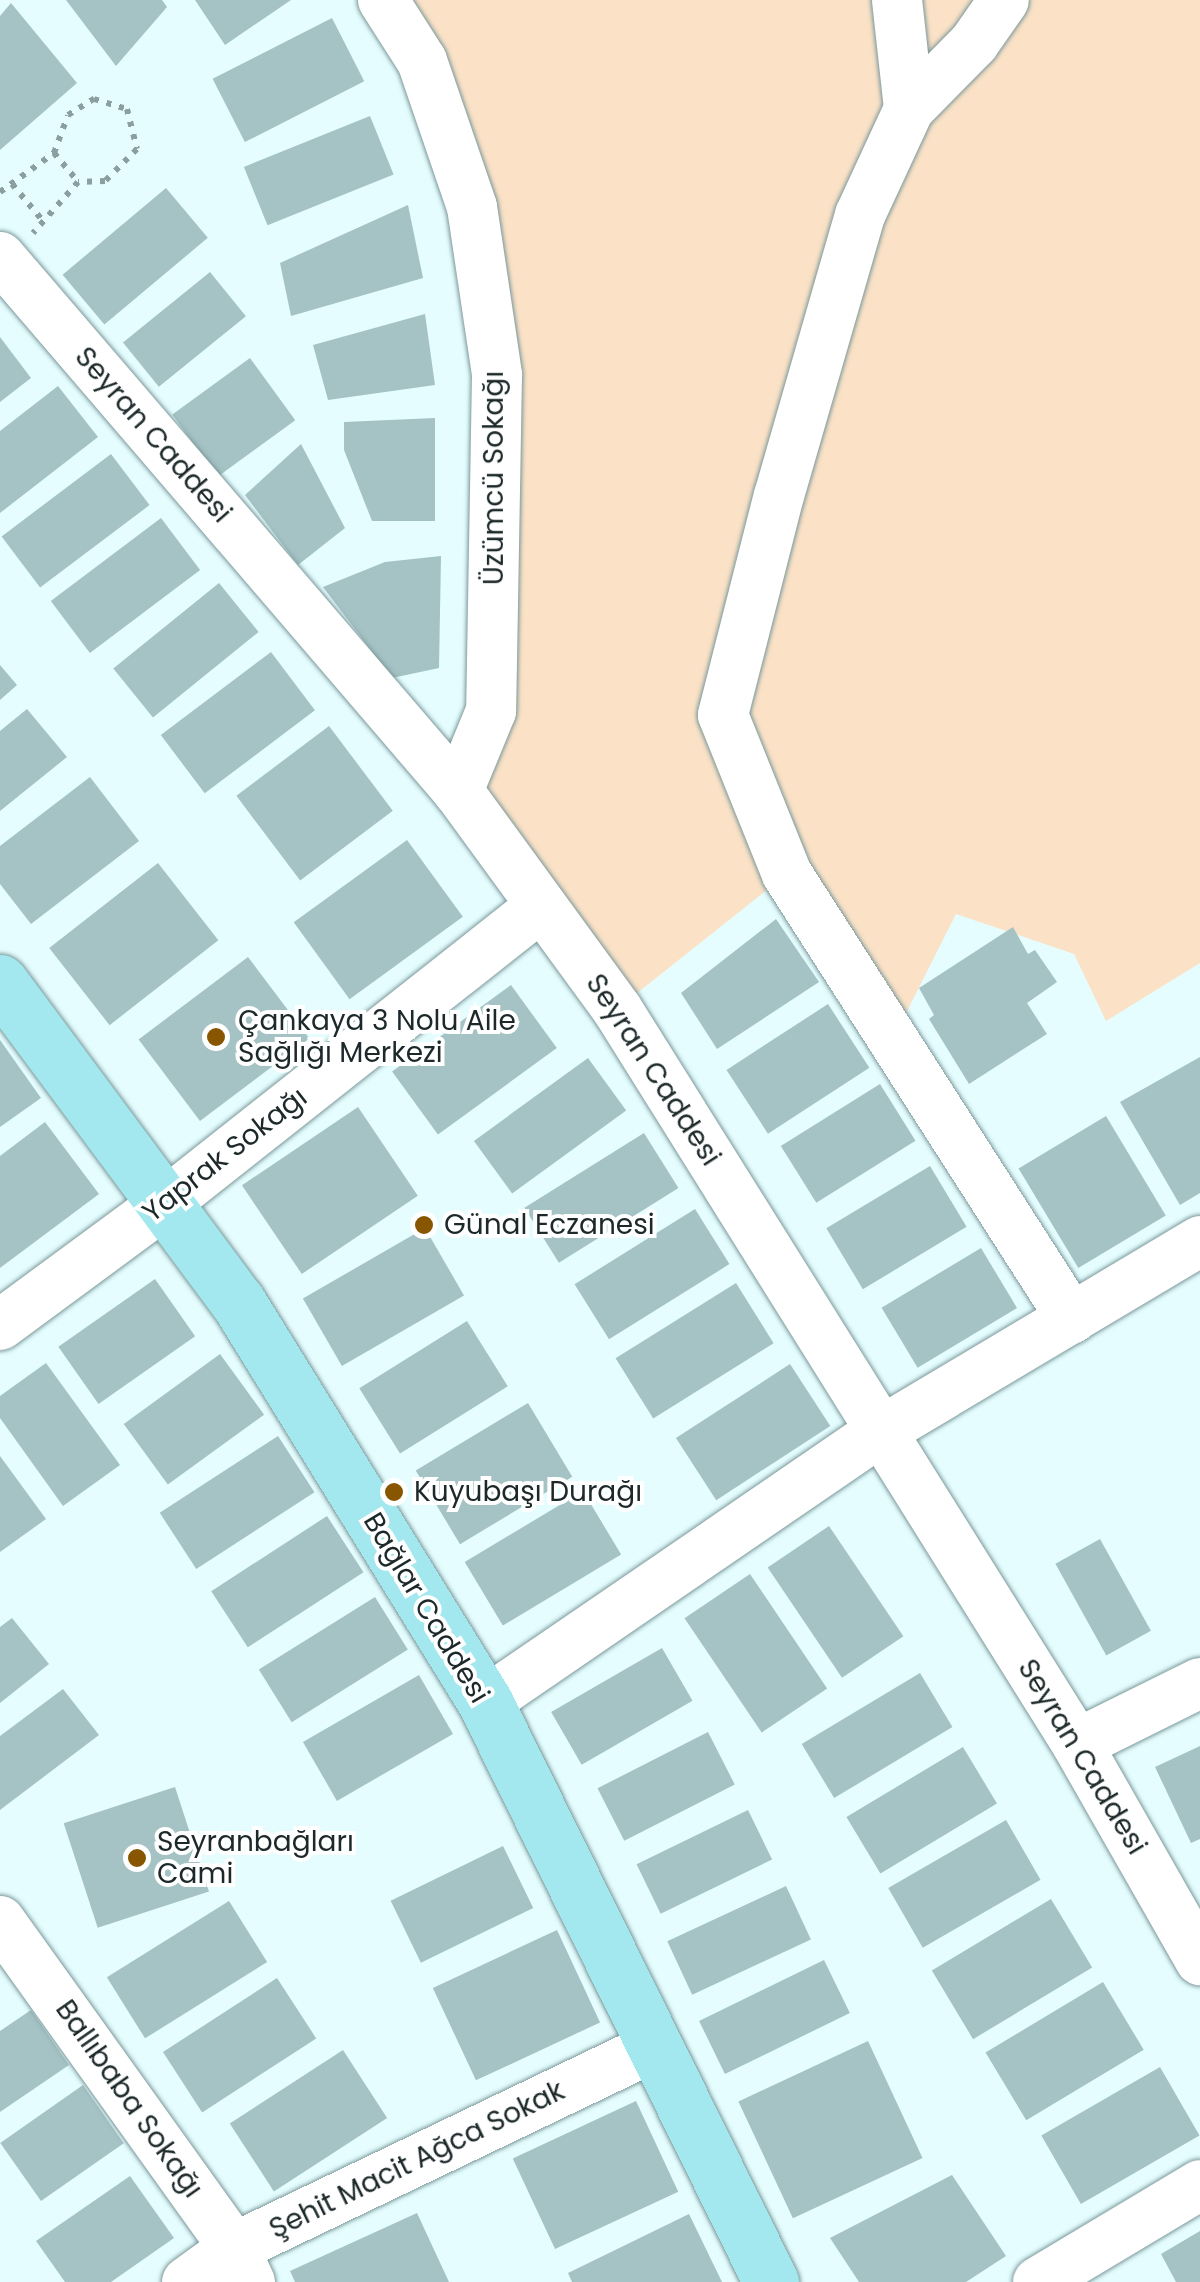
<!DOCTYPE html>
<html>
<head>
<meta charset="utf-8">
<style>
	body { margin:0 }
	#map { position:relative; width:1200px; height:2282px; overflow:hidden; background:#e5fdff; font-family:Poppins,sans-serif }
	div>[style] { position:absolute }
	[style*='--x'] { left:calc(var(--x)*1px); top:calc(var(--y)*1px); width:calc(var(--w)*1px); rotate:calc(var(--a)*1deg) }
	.green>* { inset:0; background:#fbe2c7 }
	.building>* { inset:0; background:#a5c2c4; transform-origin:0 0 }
	.path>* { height:6px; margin-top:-3px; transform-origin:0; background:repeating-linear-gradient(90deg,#8b9ea0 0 5px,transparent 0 13px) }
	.roads { filter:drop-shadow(0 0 2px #7c989a) drop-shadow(0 0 2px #7c989a) }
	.minor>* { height:50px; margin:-25px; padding:0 25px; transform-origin:25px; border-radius:25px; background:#fff }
	.major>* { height:55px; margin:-27.5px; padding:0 27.5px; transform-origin:27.5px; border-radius:27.5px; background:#a3e8ee }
	.dots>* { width:28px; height:28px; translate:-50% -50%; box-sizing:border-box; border:5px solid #fff; border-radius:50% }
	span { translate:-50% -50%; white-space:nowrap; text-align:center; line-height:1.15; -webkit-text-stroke:8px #fff; paint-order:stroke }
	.street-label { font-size:28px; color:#1c2829 }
	.poi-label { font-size:28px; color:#1c2829 }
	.left { translate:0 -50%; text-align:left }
</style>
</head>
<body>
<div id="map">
	<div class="green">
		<i style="clip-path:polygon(383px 0,1200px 0,1200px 963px,1106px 1021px,1074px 954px,956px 914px,892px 1041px,787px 874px,617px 1009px,458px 791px,491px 711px,497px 375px)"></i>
	</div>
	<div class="building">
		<i style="clip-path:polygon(66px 0,162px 0,167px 7px,116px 66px)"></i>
		<i style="clip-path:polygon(195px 0,291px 0,225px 45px)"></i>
		<i style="clip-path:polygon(11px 3px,77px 83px,0 150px,0 16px)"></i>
		<i style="left:332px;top:18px;width:71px;height:134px;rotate:63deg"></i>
		<i style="left:370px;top:116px;width:63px;height:136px;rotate:68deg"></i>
		<i style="left:166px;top:188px;width:65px;height:135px;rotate:50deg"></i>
		<i style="clip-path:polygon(408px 205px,423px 278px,291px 316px,280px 263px)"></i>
		<i style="left:210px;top:272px;width:57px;height:112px;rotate:51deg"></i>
		<i style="clip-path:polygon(425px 314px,435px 385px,328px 400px,313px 345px)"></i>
		<i style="clip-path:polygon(0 337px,31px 378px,0 402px)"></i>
		<i style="left:250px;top:358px;width:77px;height:96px;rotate:54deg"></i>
		<i style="clip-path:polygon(58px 386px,98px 437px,0 513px,0 431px)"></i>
		<i style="clip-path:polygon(435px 418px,435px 521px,372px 521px,344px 450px,344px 422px)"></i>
		<i style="clip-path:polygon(301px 444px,345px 528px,298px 565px,245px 495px)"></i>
		<i style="left:111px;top:454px;width:64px;height:137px;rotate:53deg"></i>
		<i style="left:161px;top:518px;width:65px;height:138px;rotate:53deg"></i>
		<i style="clip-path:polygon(441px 556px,439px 668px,392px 678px,323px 587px,385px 562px)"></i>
		<i style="left:219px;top:583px;width:63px;height:136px;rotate:51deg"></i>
		<i style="left:271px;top:652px;width:73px;height:138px;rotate:53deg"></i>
		<i style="clip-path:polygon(0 665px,17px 685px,0 700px)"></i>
		<i style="clip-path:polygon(27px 709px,67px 757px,0 811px,0 731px)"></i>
		<i style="left:329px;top:726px;width:106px;height:116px;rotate:53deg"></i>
		<i style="clip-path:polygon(90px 777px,139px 841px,31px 924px,0 884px,0 846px)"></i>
		<i style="left:407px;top:840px;width:95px;height:140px;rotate:54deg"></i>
		<i style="left:158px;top:863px;width:98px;height:138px;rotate:52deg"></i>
		<i style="clip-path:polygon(776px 919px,819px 982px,717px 1049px,681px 993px)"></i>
		<i style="clip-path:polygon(1013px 927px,1028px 954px,1035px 950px,1057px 982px,1027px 1003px,1047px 1034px,969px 1084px,929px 1019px,934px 1015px,919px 988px)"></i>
		<i style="left:248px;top:957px;width:102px;height:137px;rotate:53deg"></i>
		<i style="left:511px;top:985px;width:78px;height:147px;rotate:54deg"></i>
		<i style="left:828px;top:1004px;width:76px;height:121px;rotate:57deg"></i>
		<i style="clip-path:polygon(0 1040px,41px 1098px,0 1127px)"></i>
		<i style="clip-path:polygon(1200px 1057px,1200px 1193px,1180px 1205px,1120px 1102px)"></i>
		<i style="left:588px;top:1058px;width:65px;height:141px;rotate:54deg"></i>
		<i style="left:880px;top:1084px;width:67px;height:117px;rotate:58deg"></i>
		<i style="left:358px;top:1107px;width:107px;height:140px;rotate:56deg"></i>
		<i style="left:1106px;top:1116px;width:116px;height:102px;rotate:59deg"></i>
		<i style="clip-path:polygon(45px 1122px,99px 1194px,0 1268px,0 1156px)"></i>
		<i style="left:644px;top:1133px;width:65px;height:141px;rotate:58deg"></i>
		<i style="left:930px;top:1166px;width:71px;height:121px;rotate:59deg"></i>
		<i style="left:695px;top:1209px;width:65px;height:142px;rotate:58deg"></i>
		<i style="left:425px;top:1228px;width:78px;height:141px;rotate:60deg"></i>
		<i style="left:981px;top:1248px;width:70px;height:116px;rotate:59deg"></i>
		<i style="left:155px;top:1279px;width:70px;height:118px;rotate:55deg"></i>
		<i style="left:736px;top:1283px;width:71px;height:142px;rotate:58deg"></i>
		<i style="left:467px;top:1321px;width:77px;height:127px;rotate:58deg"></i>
		<i style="left:220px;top:1354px;width:75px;height:119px;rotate:54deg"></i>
		<i style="clip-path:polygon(46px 1363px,120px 1465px,63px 1506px,0 1418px,0 1396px)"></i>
		<i style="left:790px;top:1364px;width:74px;height:136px;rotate:57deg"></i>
		<i style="left:528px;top:1403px;width:86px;height:131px;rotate:59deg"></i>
		<i style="left:278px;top:1436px;width:67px;height:141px;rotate:57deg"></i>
		<i style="clip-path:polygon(0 1456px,46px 1519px,0 1552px)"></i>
		<i style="left:583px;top:1491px;width:74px;height:138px;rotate:59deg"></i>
		<i style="left:327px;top:1516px;width:67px;height:138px;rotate:57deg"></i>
		<i style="left:829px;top:1526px;width:133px;height:74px;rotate:56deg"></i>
		<i style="left:1100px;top:1539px;width:105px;height:51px;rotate:61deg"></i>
		<i style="left:750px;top:1574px;width:138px;height:79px;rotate:56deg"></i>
		<i style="left:375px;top:1597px;width:62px;height:137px;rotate:58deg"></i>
		<i style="clip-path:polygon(12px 1618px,49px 1664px,0 1703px,0 1627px)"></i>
		<i style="left:662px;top:1648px;width:61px;height:128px;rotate:60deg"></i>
		<i style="left:920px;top:1673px;width:63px;height:138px;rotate:59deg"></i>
		<i style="left:419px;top:1675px;width:68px;height:134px;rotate:60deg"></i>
		<i style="clip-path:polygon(63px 1689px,99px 1735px,0 1810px,0 1736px)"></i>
		<i style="left:708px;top:1732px;width:59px;height:124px;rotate:63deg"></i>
		<i style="clip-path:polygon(1200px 1746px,1200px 1839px,1191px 1843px,1155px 1767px)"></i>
		<i style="left:963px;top:1747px;width:66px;height:136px;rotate:59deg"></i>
		<i style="left:175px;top:1787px;width:110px;height:117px;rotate:72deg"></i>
		<i style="left:748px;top:1810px;width:55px;height:124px;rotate:64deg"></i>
		<i style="left:1006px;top:1820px;width:69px;height:136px;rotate:60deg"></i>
		<i style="left:503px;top:1846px;width:69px;height:125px;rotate:64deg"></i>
		<i style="left:786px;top:1886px;width:59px;height:131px;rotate:65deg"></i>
		<i style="left:1051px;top:1899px;width:80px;height:139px;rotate:59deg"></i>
		<i style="left:229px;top:1901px;width:72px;height:144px;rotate:58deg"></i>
		<i style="left:557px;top:1930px;width:102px;height:137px;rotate:65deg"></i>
		<i style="left:824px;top:1960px;width:59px;height:139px;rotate:64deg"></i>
		<i style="left:277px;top:1978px;width:72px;height:136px;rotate:57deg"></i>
		<i style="left:1103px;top:1982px;width:79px;height:137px;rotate:59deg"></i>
		<i style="clip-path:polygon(31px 2010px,69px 2065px,0 2112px,0 2031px)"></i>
		<i style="left:868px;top:2041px;width:129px;height:143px;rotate:65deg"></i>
		<i style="left:343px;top:2050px;width:81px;height:135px;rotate:57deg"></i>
		<i style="left:1160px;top:2067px;width:79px;height:137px;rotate:60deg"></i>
		<i style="left:83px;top:2085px;width:71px;height:101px;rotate:55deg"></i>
		<i style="left:636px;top:2101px;width:100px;height:136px;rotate:65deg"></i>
		<i style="clip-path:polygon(952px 2175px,1006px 2256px,966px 2282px,859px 2282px,830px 2238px)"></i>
		<i style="clip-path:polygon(130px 2176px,174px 2238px,111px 2282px,65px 2282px,36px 2241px)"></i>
		<i style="clip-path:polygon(417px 2213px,449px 2282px,295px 2282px,290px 2271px)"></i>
		<i style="clip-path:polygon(689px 2214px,722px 2282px,572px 2282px,568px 2273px)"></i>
		<i style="clip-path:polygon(1200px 2231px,1200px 2282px,1176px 2282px,1161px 2254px)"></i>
	</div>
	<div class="path">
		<i style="--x:54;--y:153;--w:38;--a:50"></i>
		<i style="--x:12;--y:184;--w:48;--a:50"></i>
		<i style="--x:0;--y:192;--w:67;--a:-35.8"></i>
		<i style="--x:54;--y:153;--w:40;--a:-69.8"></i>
		<i style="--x:68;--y:115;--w:31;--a:-32"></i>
		<i style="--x:94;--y:99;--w:34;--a:17"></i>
		<i style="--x:127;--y:109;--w:41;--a:76"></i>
		<i style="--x:137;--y:149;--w:45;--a:135"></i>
		<i style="--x:105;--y:181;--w:27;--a:178"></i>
		<i style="--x:78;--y:182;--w:68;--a:131.4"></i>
	</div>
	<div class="roads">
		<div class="minor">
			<i style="--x:383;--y:0;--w:72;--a:57.4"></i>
			<i style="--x:422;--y:61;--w:154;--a:71.1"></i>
			<i style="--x:472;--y:207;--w:170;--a:81.5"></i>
			<i style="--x:497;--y:375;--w:336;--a:91"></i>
			<i style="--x:491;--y:711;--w:87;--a:112.4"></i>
			<i style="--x:897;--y:0;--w:110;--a:83.7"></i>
			<i style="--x:909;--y:109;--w:117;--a:114.8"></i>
			<i style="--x:860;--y:215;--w:291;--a:106.1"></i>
			<i style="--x:779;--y:495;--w:227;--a:104.3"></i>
			<i style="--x:723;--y:715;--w:171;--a:68.1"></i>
			<i style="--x:787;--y:874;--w:528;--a:57.36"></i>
			<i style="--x:909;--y:109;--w:93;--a:-45.4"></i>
			<i style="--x:974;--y:43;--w:52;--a:-55.1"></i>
			<i style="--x:0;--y:257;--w:704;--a:49.38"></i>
			<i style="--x:458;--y:791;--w:270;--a:53.9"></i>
			<i style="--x:617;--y:1009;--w:867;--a:57.96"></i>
			<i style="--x:1077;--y:1744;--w:249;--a:60.3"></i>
			<i style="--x:0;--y:1325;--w:204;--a:-36.4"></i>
			<i style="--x:164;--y:1204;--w:481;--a:-38.3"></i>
			<i style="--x:485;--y:1702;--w:478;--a:-34.4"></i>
			<i style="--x:880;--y:1432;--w:373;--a:-30.8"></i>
			<i style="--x:1077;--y:1744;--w:137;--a:-26.4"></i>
			<i style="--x:0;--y:1921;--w:402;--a:54.4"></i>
			<i style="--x:234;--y:2248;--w:38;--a:65"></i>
			<i style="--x:187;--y:2282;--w:58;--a:-35.9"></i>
			<i style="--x:234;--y:2248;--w:465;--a:-25.6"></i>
			<i style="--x:1038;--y:2282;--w:189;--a:-30.9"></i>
		</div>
		<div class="major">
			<i style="--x:0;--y:982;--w:399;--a:53.4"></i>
			<i style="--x:238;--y:1302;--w:470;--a:58.3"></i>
			<i style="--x:485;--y:1702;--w:647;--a:63.75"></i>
		</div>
	</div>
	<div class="dots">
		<i style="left:216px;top:1037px;background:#850"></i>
		<i style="left:424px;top:1225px;background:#850"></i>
		<i style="left:394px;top:1492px;background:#850"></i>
		<i style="left:137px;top:1858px;background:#850"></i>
	</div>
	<div class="street-label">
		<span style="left:153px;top:435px;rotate:49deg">Seyran Caddesi</span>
		<span style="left:494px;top:478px;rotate:-90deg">Üzümcü Sokağı</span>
		<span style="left:653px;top:1070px;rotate:57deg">Seyran Caddesi</span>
		<span style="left:225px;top:1155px;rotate:-38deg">Yaprak Sokağı</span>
		<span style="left:426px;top:1608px;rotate:59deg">Bağlar Caddesi</span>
		<span style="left:1082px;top:1757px;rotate:59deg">Seyran Caddesi</span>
		<span style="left:129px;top:2099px;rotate:55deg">Ballıbaba Sokağı</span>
		<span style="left:417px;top:2160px;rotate:-26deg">Şehit Macit Ağca Sokak</span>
	</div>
	<div class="poi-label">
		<span class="left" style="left:238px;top:1037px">Çankaya 3 Nolu Aile<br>Sağlığı Merkezi</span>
		<span class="left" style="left:444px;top:1225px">Günal Eczanesi</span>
		<span class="left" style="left:414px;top:1492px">Kuyubaşı Durağı</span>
		<span class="left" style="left:157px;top:1858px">Seyranbağları<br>Cami</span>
	</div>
</div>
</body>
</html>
